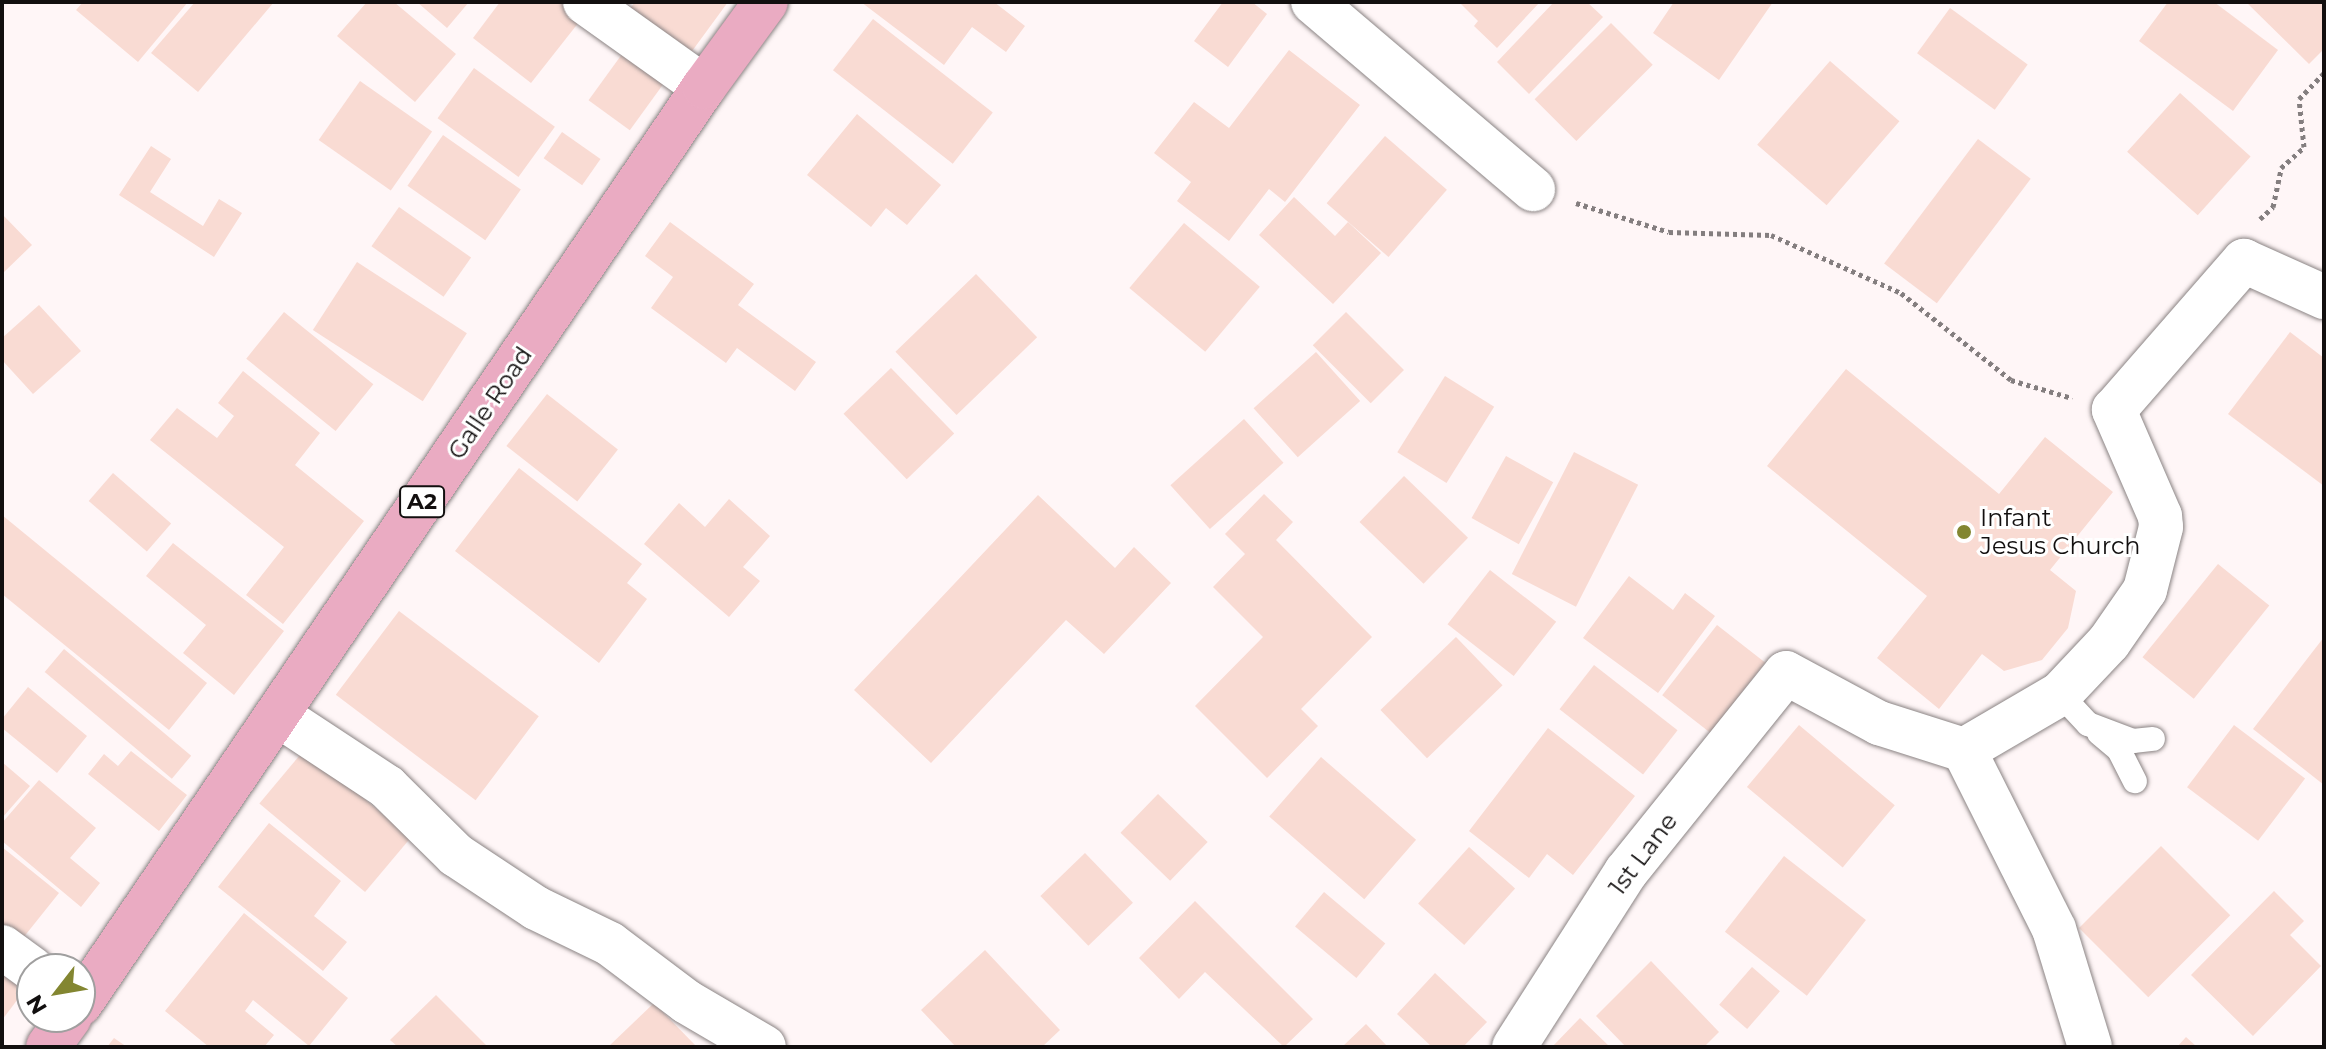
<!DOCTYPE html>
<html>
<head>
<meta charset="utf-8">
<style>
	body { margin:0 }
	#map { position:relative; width:2326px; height:1049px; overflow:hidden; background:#fff6f7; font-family:Montserrat,sans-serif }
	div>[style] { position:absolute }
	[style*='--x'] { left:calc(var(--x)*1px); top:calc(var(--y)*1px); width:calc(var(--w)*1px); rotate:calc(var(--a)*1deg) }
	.building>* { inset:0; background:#f9dbd3; transform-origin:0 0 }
	.path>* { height:5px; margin-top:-2.5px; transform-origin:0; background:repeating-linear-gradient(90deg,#847e7f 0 4px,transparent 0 8px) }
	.roads { filter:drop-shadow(0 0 2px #8b8484) drop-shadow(0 0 2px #8b8484) }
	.service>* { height:24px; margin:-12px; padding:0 12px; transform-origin:12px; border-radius:12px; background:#fff }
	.minor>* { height:44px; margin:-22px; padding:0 22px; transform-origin:22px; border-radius:22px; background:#fff }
	.trunk>* { height:44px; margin:-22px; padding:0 22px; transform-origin:22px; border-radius:22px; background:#eaabc2 }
	.dots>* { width:22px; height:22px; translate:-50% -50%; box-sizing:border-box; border:4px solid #fff; border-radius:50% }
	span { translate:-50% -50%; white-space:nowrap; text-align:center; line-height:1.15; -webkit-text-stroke:6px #fff; paint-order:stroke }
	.shield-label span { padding:2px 6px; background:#fff; border:2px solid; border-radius:6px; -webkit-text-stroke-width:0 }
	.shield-label { font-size:22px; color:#120f0f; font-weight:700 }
	.street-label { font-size:24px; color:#120f0f }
	.poi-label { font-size:24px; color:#120f0f }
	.left { translate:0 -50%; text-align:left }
	.frame { position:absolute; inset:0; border:4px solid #120f0f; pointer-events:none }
	.north { position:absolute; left:16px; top:953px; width:80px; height:80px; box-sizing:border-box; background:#fff; border:2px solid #a09f9f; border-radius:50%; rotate:239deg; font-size:22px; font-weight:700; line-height:32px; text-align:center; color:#120f0f }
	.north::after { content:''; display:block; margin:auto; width:28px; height:36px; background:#838631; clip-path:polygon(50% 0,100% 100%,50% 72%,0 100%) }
</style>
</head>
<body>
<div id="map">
	<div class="building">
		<i style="clip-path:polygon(83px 2px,188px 2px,138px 62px,76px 10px)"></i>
		<i style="clip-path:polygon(195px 2px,274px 2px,198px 92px,151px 53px)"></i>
		<i style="clip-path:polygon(367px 2px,394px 2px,456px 54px,415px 102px,337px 36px)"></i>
		<i style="clip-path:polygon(417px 2px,469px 2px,447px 28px)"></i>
		<i style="clip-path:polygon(500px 2px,563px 2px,583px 17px,531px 83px,473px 38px)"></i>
		<i style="clip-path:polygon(635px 2px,728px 2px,687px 58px,626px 14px)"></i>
		<i style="clip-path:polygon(861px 2px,994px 2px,1025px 26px,1006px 52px,972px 27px,944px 65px)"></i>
		<i style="clip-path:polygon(1223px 2px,1252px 2px,1267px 14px,1228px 67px,1194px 41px)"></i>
		<i style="clip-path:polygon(1459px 2px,1540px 2px,1497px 48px,1474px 26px,1478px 21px)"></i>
		<i style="clip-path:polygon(1554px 2px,1587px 2px,1603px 17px,1529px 94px,1497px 62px)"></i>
		<i style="clip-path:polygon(1674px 2px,1773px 2px,1719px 80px,1653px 33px)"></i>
		<i style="clip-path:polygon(2168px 2px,2214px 2px,2278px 50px,2233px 111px,2139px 41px)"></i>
		<i style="clip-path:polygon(2246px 2px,2324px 2px,2324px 49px,2309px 64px)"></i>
		<i style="left:1950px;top:8px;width:96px;height:56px;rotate:36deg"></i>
		<i style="left:873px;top:19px;width:152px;height:65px;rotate:38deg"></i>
		<i style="left:1611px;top:23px;width:59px;height:108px;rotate:45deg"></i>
		<i style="left:625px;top:50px;width:51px;height:62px;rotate:36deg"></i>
		<i style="clip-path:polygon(1289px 50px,1360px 105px,1285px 202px,1269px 189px,1229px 241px,1177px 201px,1191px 182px,1154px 153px,1194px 102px,1229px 128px)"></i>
		<i style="left:1830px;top:61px;width:92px;height:111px;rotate:41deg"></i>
		<i style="left:474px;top:68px;width:100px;height:62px;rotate:36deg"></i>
		<i style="left:360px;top:81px;width:88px;height:72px;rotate:35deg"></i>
		<i style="left:2180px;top:93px;width:95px;height:79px;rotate:42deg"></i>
		<i style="clip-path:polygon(857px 114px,941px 185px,907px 225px,886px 208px,871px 227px,807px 175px)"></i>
		<i style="left:562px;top:132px;width:47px;height:32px;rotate:35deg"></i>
		<i style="left:443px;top:135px;width:95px;height:62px;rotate:35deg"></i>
		<i style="left:1385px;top:136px;width:82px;height:89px;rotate:41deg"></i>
		<i style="left:1978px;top:139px;width:66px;height:156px;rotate:37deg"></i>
		<i style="clip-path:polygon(151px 146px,171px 159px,150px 192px,203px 226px,219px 199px,242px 213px,214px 257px,119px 195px)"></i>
		<i style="clip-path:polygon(1294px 197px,1335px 236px,1348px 222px,1381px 253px,1333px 304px,1259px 235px)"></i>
		<i style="left:399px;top:207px;width:88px;height:48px;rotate:35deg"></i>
		<i style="clip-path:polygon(2px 214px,32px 245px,2px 274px)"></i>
		<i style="clip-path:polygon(670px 222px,754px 284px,738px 305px,816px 362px,795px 391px,737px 348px,726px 363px,651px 308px,673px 277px,645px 256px)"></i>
		<i style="left:1184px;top:223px;width:99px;height:85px;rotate:40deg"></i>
		<i style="left:357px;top:262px;width:131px;height:81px;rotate:33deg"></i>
		<i style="left:976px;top:274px;width:88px;height:112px;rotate:46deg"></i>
		<i style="clip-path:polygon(39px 305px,81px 351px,33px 394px,2px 360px,2px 338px)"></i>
		<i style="left:284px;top:312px;width:115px;height:60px;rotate:39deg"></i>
		<i style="left:1346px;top:312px;width:82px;height:47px;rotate:45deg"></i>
		<i style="clip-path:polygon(2290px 332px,2324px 358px,2324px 486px,2228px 414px)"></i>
		<i style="left:1316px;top:352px;width:66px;height:84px;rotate:48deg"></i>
		<i style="left:891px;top:368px;width:91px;height:66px;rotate:46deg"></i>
		<i style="clip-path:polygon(1846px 369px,1999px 494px,2045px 437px,2113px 492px,2050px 570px,2076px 591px,2068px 628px,2042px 660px,2004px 671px,1982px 654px,1939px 709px,1877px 658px,1927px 596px,1767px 466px)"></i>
		<i style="clip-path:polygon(243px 371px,320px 433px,295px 465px,364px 521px,283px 624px,246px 595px,284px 547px,150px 440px,177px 408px,217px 438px,234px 416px,218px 403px)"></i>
		<i style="left:1445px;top:376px;width:58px;height:90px;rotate:32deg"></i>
		<i style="left:547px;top:394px;width:90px;height:66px;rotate:38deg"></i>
		<i style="left:1244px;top:419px;width:59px;height:99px;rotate:48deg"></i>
		<i style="left:1574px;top:452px;width:72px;height:137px;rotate:27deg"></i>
		<i style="left:1506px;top:456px;width:54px;height:71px;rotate:29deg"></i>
		<i style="clip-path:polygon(519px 468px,642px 564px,627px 583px,647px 599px,599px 663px,455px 551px)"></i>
		<i style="left:113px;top:473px;width:77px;height:37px;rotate:41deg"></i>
		<i style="left:1404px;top:476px;width:89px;height:64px;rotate:44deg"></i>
		<i style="clip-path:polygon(1264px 494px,1293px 522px,1276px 540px,1372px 637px,1301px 709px,1318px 726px,1267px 778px,1195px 706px,1263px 637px,1213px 587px,1245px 554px,1225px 534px)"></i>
		<i style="clip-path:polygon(1038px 495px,1115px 568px,1134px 547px,1171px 583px,1104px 654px,1066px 620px,931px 763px,854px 690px)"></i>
		<i style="clip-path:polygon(729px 499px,770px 536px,743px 567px,760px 581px,729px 617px,644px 544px,679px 503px,705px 527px)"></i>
		<i style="clip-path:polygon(2px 515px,207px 683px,169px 730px,2px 594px)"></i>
		<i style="clip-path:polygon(173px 543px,284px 631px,234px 695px,183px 653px,206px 625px,146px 576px)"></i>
		<i style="left:2218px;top:564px;width:66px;height:120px;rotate:39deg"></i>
		<i style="left:1490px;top:570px;width:84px;height:69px;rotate:38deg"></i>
		<i style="clip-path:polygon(1629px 576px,1673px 610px,1685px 593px,1715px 616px,1658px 693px,1583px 638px)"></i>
		<i style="left:399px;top:611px;width:175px;height:105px;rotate:37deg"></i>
		<i style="left:1717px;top:625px;width:61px;height:89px;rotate:38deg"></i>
		<i style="left:1456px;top:637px;width:67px;height:105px;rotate:46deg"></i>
		<i style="clip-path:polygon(2324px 637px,2324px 785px,2253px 729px)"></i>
		<i style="left:64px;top:649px;width:166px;height:30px;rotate:40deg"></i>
		<i style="left:1594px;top:665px;width:106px;height:56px;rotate:38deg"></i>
		<i style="clip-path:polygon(28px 687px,87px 736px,57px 773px,2px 728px,2px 719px)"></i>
		<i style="left:1799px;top:725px;width:125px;height:81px;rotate:40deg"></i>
		<i style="left:2234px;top:725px;width:89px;height:78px;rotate:37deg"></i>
		<i style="clip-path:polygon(1548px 728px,1635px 796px,1573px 875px,1547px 854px,1529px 878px,1469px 831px)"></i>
		<i style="left:305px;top:749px;width:138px;height:71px;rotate:40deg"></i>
		<i style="clip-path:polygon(131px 751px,187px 795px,159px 831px,88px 774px,104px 754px,118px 766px)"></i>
		<i style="left:1321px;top:757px;width:126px;height:79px;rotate:41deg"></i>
		<i style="clip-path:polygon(2px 762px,30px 786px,2px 818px)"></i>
		<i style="clip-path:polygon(39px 780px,96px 828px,70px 858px,100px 883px,81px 907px,2px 841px,2px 823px)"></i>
		<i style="left:1158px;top:794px;width:69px;height:54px;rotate:44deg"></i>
		<i style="clip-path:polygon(269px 823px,341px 881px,314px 916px,347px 942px,323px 971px,218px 887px)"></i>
		<i style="left:2161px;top:846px;width:98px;height:116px;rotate:45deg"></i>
		<i style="clip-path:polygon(2px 847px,59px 893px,19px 943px,2px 929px)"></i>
		<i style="left:1469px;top:847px;width:62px;height:76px;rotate:42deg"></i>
		<i style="left:1085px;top:853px;width:69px;height:62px;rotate:46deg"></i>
		<i style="left:1784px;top:856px;width:104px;height:96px;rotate:38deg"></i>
		<i style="clip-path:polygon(2274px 891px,2304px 921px,2290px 935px,2321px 966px,2253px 1036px,2191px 975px)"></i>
		<i style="left:1324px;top:892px;width:80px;height:45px;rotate:40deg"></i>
		<i style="clip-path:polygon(1195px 901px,1313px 1019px,1284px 1047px,1205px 972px,1179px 999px,1139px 958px)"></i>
		<i style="clip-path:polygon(244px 913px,348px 998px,309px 1046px,253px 1000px,245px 1011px,274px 1035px,264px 1047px,209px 1047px,165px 1011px)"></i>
		<i style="clip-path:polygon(985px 950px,1060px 1030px,1042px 1047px,956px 1047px,921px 1010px)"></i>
		<i style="clip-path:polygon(1651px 961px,1719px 1032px,1704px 1047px,1626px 1047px,1596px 1016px)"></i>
		<i style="left:1752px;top:967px;width:37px;height:50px;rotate:41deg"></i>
		<i style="clip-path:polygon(1435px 973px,1487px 1022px,1463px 1047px,1432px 1047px,1397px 1014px)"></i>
		<i style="clip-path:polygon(2px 974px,24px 991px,2px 1020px)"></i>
		<i style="clip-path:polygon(436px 995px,488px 1047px,398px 1047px,390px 1040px)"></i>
		<i style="clip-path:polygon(654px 1003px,697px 1047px,608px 1047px)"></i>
		<i style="clip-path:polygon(1580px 1018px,1610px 1047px,1552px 1047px)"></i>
		<i style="clip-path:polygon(1366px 1024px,1388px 1047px,1342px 1047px)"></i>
		<i style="clip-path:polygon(2186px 1037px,2197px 1047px,2177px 1047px)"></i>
		<i style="clip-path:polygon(114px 1038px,127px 1047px,107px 1047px)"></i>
	</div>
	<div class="path">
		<i style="--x:1576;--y:203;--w:97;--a:17.3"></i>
		<i style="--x:1669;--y:232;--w:102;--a:1.7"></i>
		<i style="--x:1771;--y:235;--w:142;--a:24"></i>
		<i style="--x:1901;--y:293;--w:140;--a:38.3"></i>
		<i style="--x:2011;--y:380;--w:64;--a:16.4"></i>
		<i style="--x:2260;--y:219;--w:18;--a:-43"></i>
		<i style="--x:2273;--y:207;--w:40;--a:-78"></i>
		<i style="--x:2281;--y:168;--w:31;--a:-42"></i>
		<i style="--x:2304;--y:147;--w:48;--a:-95.9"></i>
		<i style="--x:2299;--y:99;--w:36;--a:-46"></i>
	</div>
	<div class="roads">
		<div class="service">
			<i style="--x:2060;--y:694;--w:41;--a:47"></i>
			<i style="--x:2088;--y:724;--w:48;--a:20.7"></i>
			<i style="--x:2133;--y:741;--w:20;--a:-6"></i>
			<i style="--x:2099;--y:733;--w:26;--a:40"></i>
			<i style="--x:2119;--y:750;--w:35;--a:63"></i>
		</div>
		<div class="minor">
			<i style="--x:585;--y:2;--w:146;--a:35.5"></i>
			<i style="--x:1313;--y:2;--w:289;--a:40.4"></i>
			<i style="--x:278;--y:715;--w:131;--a:33.4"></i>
			<i style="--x:387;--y:787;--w:97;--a:44.6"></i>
			<i style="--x:456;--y:855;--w:96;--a:33.5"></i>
			<i style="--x:536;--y:908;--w:82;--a:25.9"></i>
			<i style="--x:610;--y:944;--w:96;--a:37"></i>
			<i style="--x:687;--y:1002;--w:89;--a:30.3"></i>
			<i style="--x:1964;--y:750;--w:200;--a:63.3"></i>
			<i style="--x:2054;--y:929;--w:123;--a:73"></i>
			<i style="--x:2;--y:947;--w:37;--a:36"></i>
			<i style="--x:1514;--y:1047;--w:208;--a:-57.4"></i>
			<i style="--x:1626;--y:872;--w:255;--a:-51.2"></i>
			<i style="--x:1786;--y:673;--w:106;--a:28.3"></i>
			<i style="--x:1879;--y:723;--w:89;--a:17.6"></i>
			<i style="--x:1964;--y:750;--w:111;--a:-30.3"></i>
			<i style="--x:2060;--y:694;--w:71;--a:-46.7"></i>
			<i style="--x:2109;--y:642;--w:63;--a:-55.3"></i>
			<i style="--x:2145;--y:590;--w:65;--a:-75.7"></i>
			<i style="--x:2161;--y:527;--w:11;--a:-95"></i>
			<i style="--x:2160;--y:516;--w:116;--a:-113.5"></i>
			<i style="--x:2114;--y:410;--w:198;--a:-48.9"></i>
			<i style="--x:2244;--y:261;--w:88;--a:24.2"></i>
		</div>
		<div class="trunk">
			<i style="--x:80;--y:1004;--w:1109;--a:-55.77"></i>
			<i style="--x:704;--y:87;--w:105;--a:-53.9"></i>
			<i style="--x:48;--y:1047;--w:37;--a:-54"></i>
		</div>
	</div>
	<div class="dots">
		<i style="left:1964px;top:532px;background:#838631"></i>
	</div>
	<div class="shield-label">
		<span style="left:422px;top:502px">A2</span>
	</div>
	<div class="street-label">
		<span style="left:490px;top:403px;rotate:-56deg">Galle Road</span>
		<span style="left:1643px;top:854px;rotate:-53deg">1st Lane</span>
	</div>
	<div class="poi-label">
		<span class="left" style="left:1980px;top:532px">Infant<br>Jesus Church</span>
	</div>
	<div class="frame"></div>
	<div class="north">N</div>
</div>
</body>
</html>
